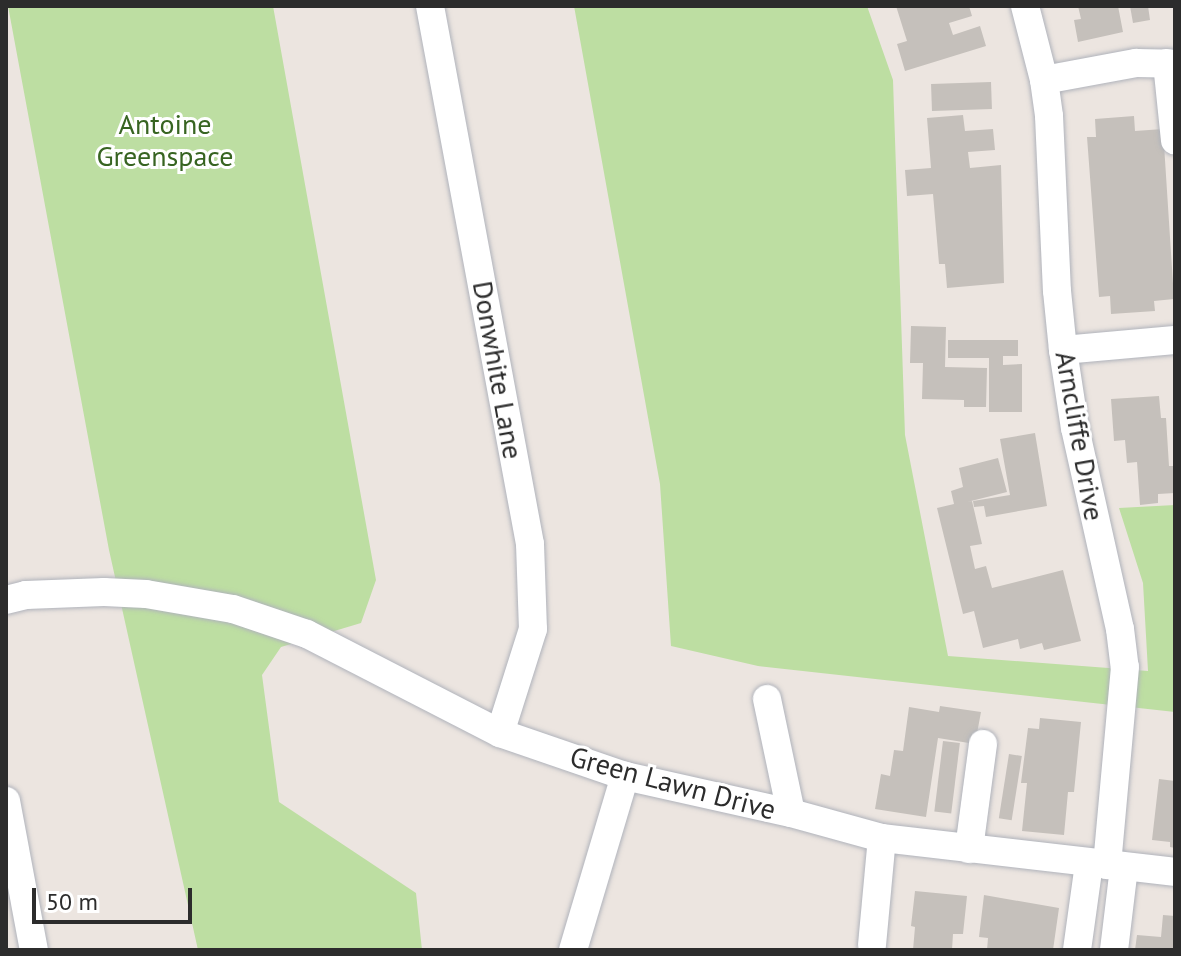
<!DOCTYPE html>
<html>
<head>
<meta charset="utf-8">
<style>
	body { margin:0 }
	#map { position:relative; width:1181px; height:956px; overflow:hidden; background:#ece5e0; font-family:"PT Sans",sans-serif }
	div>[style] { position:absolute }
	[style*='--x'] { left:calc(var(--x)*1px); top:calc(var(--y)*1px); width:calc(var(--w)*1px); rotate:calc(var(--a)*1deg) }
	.green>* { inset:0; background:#bddea2 }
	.building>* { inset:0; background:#c5c0bb; transform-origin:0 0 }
	.roads { filter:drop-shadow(0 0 2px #b0b3bb) drop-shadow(0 0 2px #b0b3bb) }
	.minor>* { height:28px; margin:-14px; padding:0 14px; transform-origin:14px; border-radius:14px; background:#fff }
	span { translate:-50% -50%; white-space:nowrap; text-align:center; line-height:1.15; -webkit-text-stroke:6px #fff; paint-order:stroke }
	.park-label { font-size:28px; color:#376421 }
	.street-label { font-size:28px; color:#2c2c2c }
	.frame { position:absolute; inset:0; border:8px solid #2c2c2c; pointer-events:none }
	.scale { position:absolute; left:32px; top:888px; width:160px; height:36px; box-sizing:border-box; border:4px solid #2c2c2c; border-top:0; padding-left:10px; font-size:24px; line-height:28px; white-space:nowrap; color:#2c2c2c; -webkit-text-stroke:6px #fff; paint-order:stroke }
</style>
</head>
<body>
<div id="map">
	<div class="green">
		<i style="clip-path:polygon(8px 6px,273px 6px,376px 580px,361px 623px,281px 647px,262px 675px,279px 802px,416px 893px,422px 950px,198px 950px,109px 550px)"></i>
		<i style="clip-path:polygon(574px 6px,867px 6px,893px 80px,905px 435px,948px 656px,1148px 671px,1143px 583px,1119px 508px,1175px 505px,1175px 712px,758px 666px,671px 646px,660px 484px)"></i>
	</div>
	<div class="building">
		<i style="clip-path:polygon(896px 6px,969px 6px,972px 16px,949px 23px,953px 35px,980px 26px,986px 46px,905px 71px,897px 44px,907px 41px)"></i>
		<i style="clip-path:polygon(1078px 6px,1118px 6px,1123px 32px,1078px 42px,1074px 20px,1081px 19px)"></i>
		<i style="clip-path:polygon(1130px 6px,1148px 6px,1150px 20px,1133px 23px)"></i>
		<i style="left:991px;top:82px;width:27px;height:60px;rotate:88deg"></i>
		<i style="clip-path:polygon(963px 115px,965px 131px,993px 129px,995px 150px,968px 152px,970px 168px,1001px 165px,1004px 283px,947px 288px,945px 264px,939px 264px,933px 194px,907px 196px,905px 170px,931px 168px,927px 118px)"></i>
		<i style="clip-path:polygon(1134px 116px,1135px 131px,1163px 129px,1174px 299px,1154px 301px,1155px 311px,1111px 314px,1110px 296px,1099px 297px,1087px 137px,1096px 137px,1095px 119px)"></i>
		<i style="clip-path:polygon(911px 326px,946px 327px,945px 367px,987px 368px,986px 407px,964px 407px,964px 400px,922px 399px,923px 363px,910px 363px)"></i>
		<i style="clip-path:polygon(948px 340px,1018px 340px,1018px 356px,1003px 356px,1003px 365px,1022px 364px,1022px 412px,989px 412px,989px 358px,948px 358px)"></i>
		<i style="clip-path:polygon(1159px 396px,1161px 418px,1166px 418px,1169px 466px,1175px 466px,1175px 493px,1158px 494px,1158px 503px,1140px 505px,1137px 462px,1127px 463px,1125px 440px,1114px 441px,1111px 399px)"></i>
		<i style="clip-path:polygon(1035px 433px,1047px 506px,986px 517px,984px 506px,974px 507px,973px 501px,1010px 495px,1000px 439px)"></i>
		<i style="clip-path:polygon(998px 458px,1007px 492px,967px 502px,972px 501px,982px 544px,970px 546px,975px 569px,986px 566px,992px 588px,1063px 570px,1081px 641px,1044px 650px,1042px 643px,1020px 649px,1018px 639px,983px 648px,974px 611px,963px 614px,937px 508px,954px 504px,951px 491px,963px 487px,959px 468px)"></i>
		<i style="clip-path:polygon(940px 706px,981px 712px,975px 744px,938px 738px,926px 817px,875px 809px,881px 774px,890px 776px,894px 750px,903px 751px,909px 707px,939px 712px)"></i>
		<i style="clip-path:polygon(1040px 718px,1081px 722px,1074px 792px,1068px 792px,1064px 835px,1022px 831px,1027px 783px,1021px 783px,1028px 728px,1039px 729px)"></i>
		<i style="left:943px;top:741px;width:17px;height:71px;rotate:7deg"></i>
		<i style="left:1009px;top:754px;width:13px;height:65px;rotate:9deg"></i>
		<i style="clip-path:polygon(1159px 779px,1175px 781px,1175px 848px,1170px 847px,1170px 842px,1152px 840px)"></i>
		<i style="clip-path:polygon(915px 891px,967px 896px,963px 934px,953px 934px,952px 950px,913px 950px,915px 927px,911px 926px)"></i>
		<i style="clip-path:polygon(984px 895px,1059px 908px,1053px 950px,987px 950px,988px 938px,979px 937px)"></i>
		<i style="clip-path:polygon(1163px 915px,1175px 916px,1175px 950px,1135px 950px,1137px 935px,1161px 937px)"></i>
	</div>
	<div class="roads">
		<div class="minor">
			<i style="--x:430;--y:6;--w:547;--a:79.47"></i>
			<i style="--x:530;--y:544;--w:85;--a:88"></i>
			<i style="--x:533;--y:629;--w:109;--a:107.6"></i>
			<i style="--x:1025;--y:6;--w:76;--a:75.6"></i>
			<i style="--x:1044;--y:80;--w:36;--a:82"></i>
			<i style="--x:1049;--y:116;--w:175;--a:87.4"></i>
			<i style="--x:1057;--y:291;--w:59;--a:84.2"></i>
			<i style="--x:1063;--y:350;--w:79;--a:81.3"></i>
			<i style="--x:1075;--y:428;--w:206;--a:77.4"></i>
			<i style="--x:1120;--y:629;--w:38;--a:83"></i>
			<i style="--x:1125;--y:667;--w:199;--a:95.2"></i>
			<i style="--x:1167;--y:63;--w:78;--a:84.1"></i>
			<i style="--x:1044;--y:80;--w:94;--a:-10.5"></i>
			<i style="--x:1136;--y:63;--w:39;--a:1"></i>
			<i style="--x:1063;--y:350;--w:112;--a:-5.1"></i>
			<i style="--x:6;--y:600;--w:21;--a:-14"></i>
			<i style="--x:26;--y:595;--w:78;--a:-2.2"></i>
			<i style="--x:104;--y:592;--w:42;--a:2.7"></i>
			<i style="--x:146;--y:594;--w:88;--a:9.8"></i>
			<i style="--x:233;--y:609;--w:78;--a:18.7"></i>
			<i style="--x:307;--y:634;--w:217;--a:27.2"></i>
			<i style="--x:500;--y:733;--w:132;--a:19"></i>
			<i style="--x:625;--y:776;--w:170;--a:12.6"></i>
			<i style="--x:791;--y:813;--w:94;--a:15.4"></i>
			<i style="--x:882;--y:838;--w:295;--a:6.6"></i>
			<i style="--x:767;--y:699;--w:116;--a:78.1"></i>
			<i style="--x:6;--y:801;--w:152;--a:79.4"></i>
			<i style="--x:969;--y:849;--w:106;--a:-82.4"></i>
			<i style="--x:872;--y:945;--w:107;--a:-84.7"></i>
			<i style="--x:573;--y:950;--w:182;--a:-73.4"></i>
			<i style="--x:1077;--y:950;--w:87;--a:-82.1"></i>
			<i style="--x:1114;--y:950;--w:84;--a:-83.1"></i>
		</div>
	</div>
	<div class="park-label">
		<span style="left:165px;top:140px">Antoine<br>Greenspace</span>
	</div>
	<div class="street-label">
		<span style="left:498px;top:370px;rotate:80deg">Donwhite Lane</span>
		<span style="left:1080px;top:436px;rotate:80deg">Arncliffe Drive</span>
		<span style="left:673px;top:783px;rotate:15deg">Green Lawn Drive</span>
	</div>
	<div class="frame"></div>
	<div class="scale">50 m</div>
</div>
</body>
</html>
